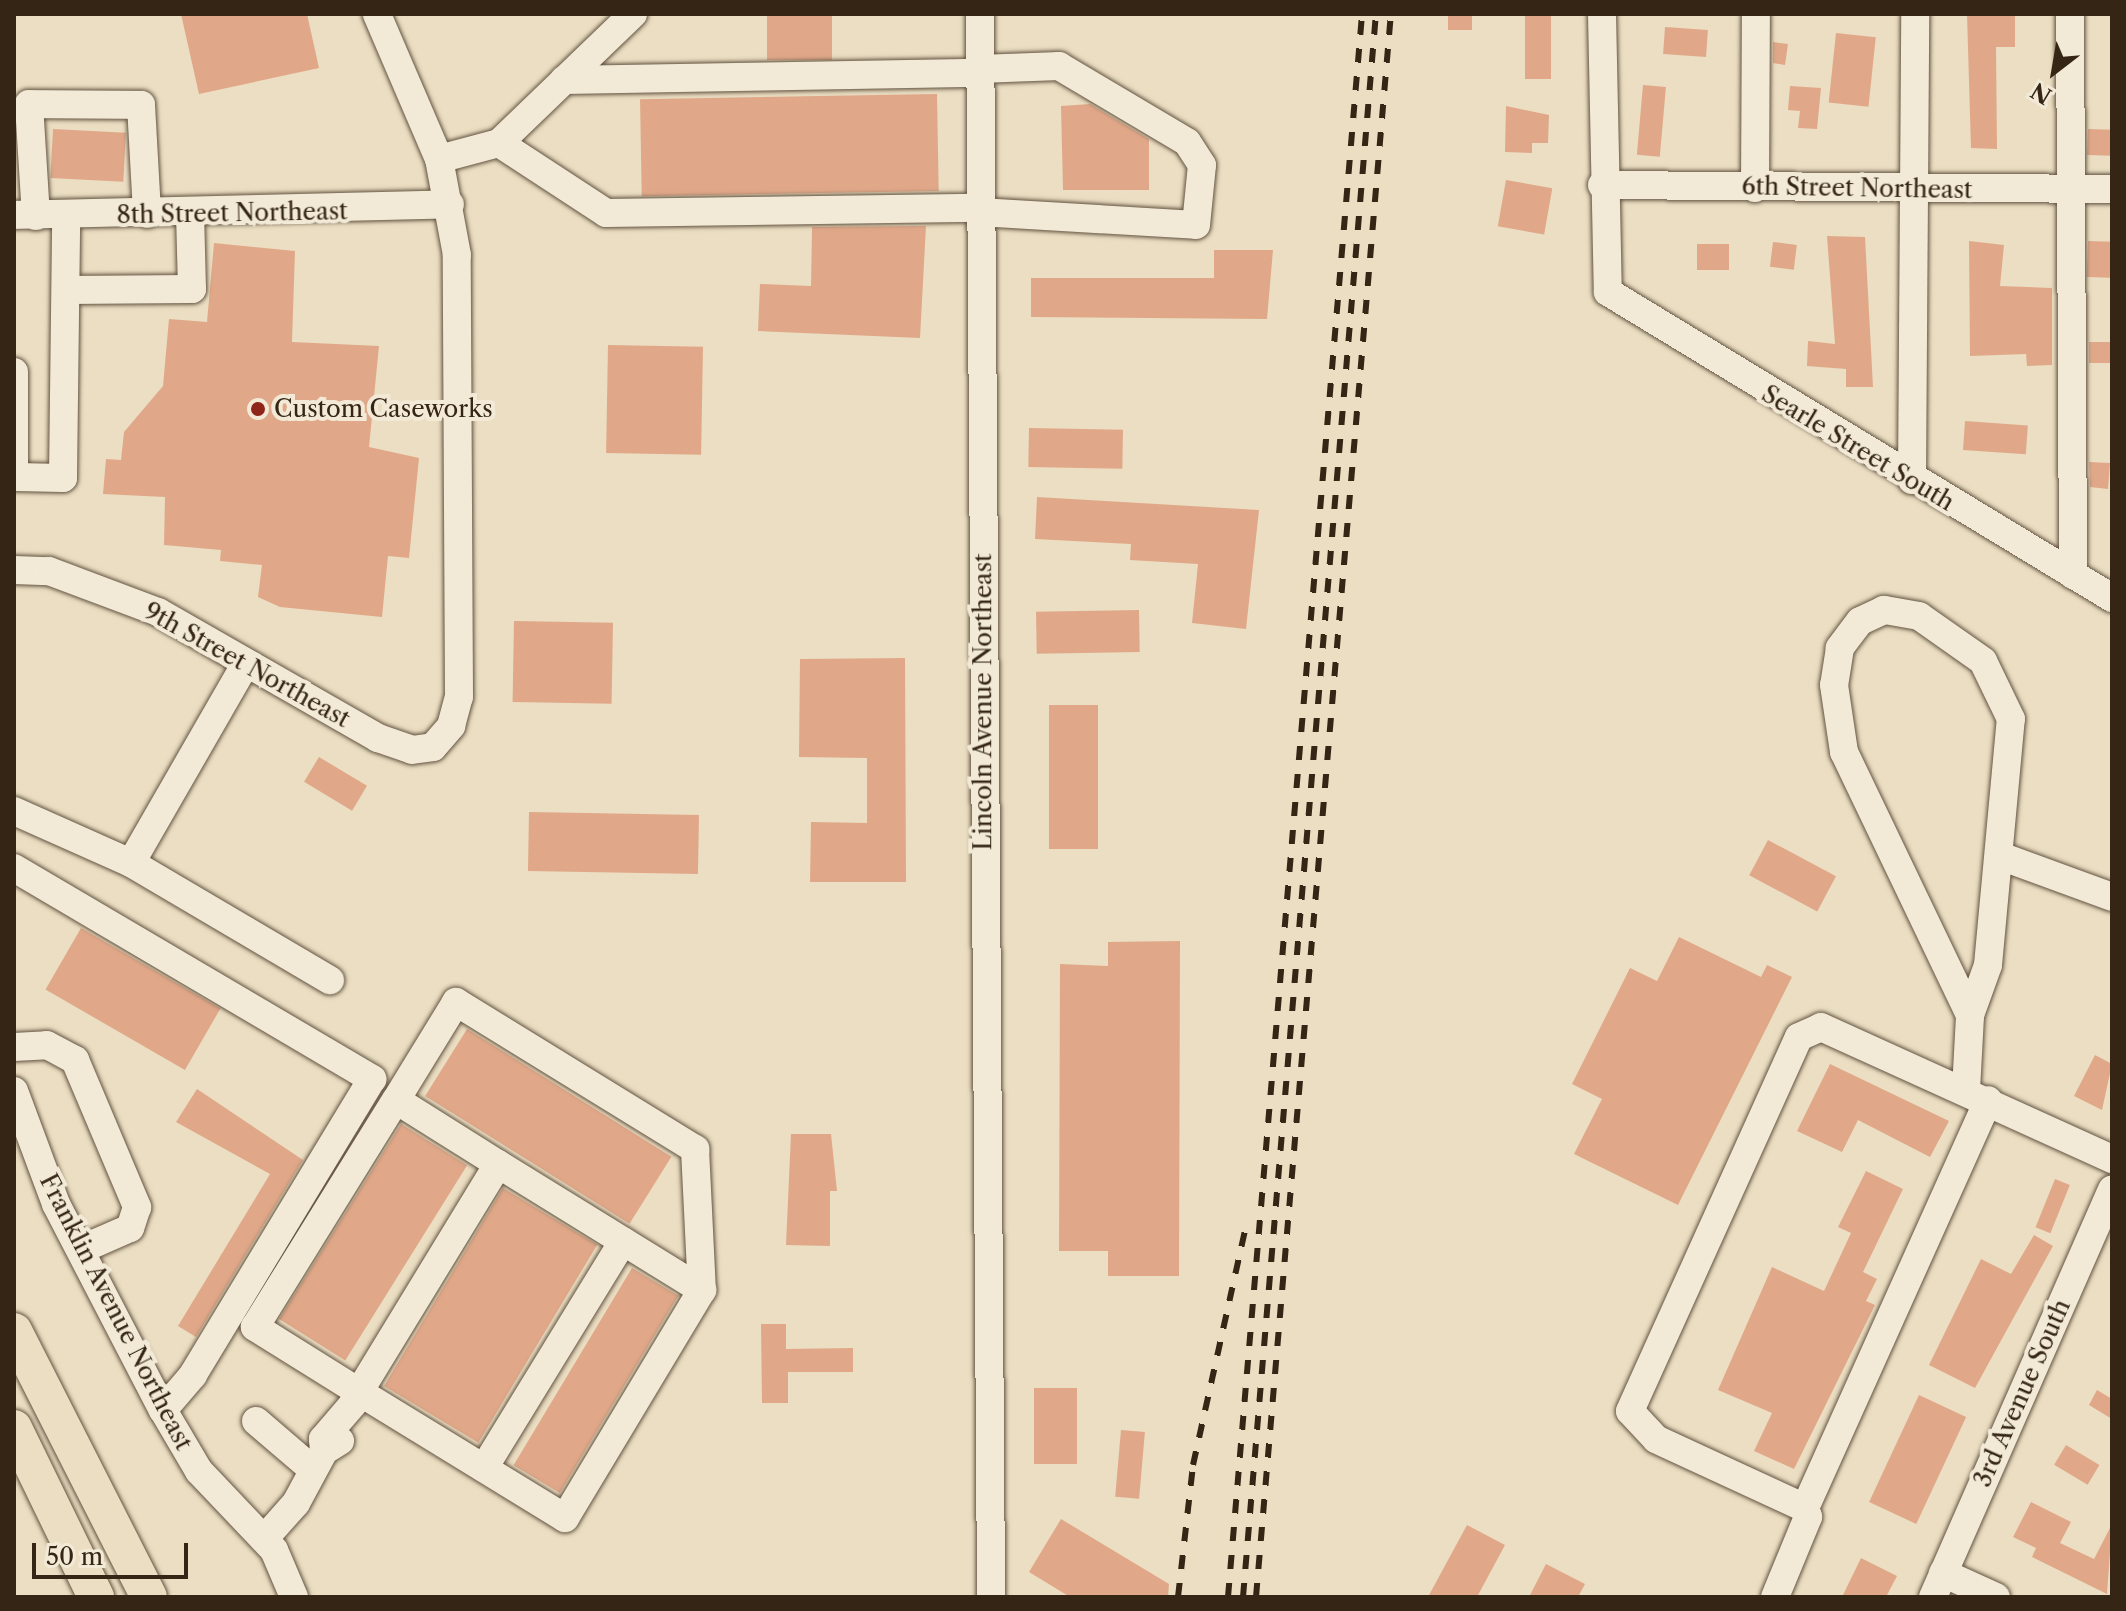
<!DOCTYPE html>
<html>
<head>
<meta charset="utf-8">
<style>
	body { margin:0 }
	#map { position:relative; width:2126px; height:1611px; overflow:hidden; background:#ebdec2; font-family:"Libre Caslon Text",serif }
	div>[style] { position:absolute }
	[style*='--x'] { left:calc(var(--x)*1px); top:calc(var(--y)*1px); width:calc(var(--w)*1px); rotate:calc(var(--a)*1deg) }
	.building>* { inset:0; background:#e0a889; transform-origin:0 0 }
	.roads { filter:drop-shadow(0 0 2px #625340) drop-shadow(0 0 2px #625340) }
	.minor>* { height:28px; margin:-14px; padding:0 14px; transform-origin:14px; border-radius:14px; background:#f2ead7 }
	.major>* { height:36px; margin:-18px; padding:0 18px; transform-origin:18px; border-radius:18px; background:#ebdec2 }
	.rail>* { height:6px; margin-top:-3px; transform-origin:0; background:repeating-linear-gradient(90deg,#352514 0 14px,transparent 0 28px) }
	.dots>* { width:22px; height:22px; translate:-50% -50%; box-sizing:border-box; border:4px solid #f2ead7; border-radius:50% }
	span { translate:-50% -50%; white-space:nowrap; text-align:center; line-height:1.15; -webkit-text-stroke:8px #f2ead7; paint-order:stroke }
	.street-label { font-size:24px; color:#352514 }
	.poi-label { font-size:24px; color:#352514 }
	.left { translate:0 -50%; text-align:left }
	.frame { position:absolute; inset:0; border:16px solid #352514; pointer-events:none }
	.north { position:absolute; left:2014px; top:32px; width:80px; height:80px; -webkit-text-stroke:6px #f2ead7; paint-order:stroke; rotate:211deg; font-size:22px; font-weight:700; line-height:32px; text-align:center; color:#352514 }
	.north::after { content:''; display:block; margin:auto; width:28px; height:36px; background:#352514; clip-path:polygon(50% 0,100% 100%,50% 72%,0 100%) }
	.scale { position:absolute; left:32px; top:1543px; width:156px; height:36px; box-sizing:border-box; border:4px solid #352514; border-top:0; padding-left:10px; font-size:24px; line-height:28px; white-space:nowrap; color:#352514; -webkit-text-stroke:6px #f2ead7; paint-order:stroke }
</style>
</head>
<body>
<div id="map">
	<div class="building">
		<i style="clip-path:polygon(181px 14px,307px 14px,319px 68px,199px 94px)"></i>
		<i style="left:767px;top:14px;width:65px;height:46px"></i>
		<i style="left:1448px;top:14px;width:24px;height:16px"></i>
		<i style="left:1525px;top:14px;width:26px;height:65px"></i>
		<i style="clip-path:polygon(1967px 14px,2015px 14px,2015px 47px,1996px 47px,1997px 149px,1971px 148px)"></i>
		<i style="left:1665px;top:27px;width:43px;height:27px;rotate:4deg"></i>
		<i style="left:1836px;top:33px;width:40px;height:70px;rotate:6deg"></i>
		<i style="clip-path:polygon(1773px 42px,1788px 44px,1785px 65px,1773px 63px)"></i>
		<i style="left:1643px;top:85px;width:23px;height:70px;rotate:5deg"></i>
		<i style="clip-path:polygon(1790px 86px,1821px 88px,1817px 129px,1798px 128px,1800px 111px,1788px 110px)"></i>
		<i style="left:937px;top:94px;width:97px;height:297px;rotate:89deg"></i>
		<i style="clip-path:polygon(1090px 104px,1149px 139px,1149px 190px,1063px 190px,1061px 106px)"></i>
		<i style="clip-path:polygon(1506px 106px,1549px 115px,1548px 143px,1532px 143px,1532px 153px,1505px 152px)"></i>
		<i style="left:53px;top:129px;width:73px;height:49px;rotate:3deg"></i>
		<i style="left:2088px;top:129px;width:24px;height:26px;rotate:2deg"></i>
		<i style="left:1506px;top:180px;width:47px;height:47px;rotate:10deg"></i>
		<i style="clip-path:polygon(926px 226px,920px 338px,758px 331px,760px 284px,811px 286px,812px 227px)"></i>
		<i style="clip-path:polygon(1827px 236px,1865px 237px,1873px 387px,1846px 387px,1846px 369px,1807px 366px,1808px 341px,1835px 344px)"></i>
		<i style="clip-path:polygon(1969px 241px,2004px 245px,2000px 286px,2052px 288px,2052px 365px,2027px 366px,2026px 354px,1970px 356px)"></i>
		<i style="left:2088px;top:241px;width:24px;height:36px;rotate:2deg"></i>
		<i style="left:1773px;top:242px;width:24px;height:25px;rotate:7deg"></i>
		<i style="clip-path:polygon(214px 243px,295px 251px,292px 342px,379px 346px,369px 447px,419px 458px,409px 558px,388px 556px,382px 617px,280px 607px,258px 597px,262px 565px,220px 561px,221px 550px,164px 545px,165px 497px,103px 494px,106px 459px,121px 460px,124px 432px,163px 386px,169px 319px,207px 322px)"></i>
		<i style="left:1697px;top:244px;width:32px;height:26px"></i>
		<i style="clip-path:polygon(1214px 250px,1273px 250px,1267px 319px,1031px 317px,1031px 278px,1214px 278px)"></i>
		<i style="left:2112px;top:342px;width:21px;height:23px;rotate:90deg"></i>
		<i style="left:608px;top:345px;width:95px;height:108px;rotate:1deg"></i>
		<i style="left:1965px;top:421px;width:63px;height:29px;rotate:4deg"></i>
		<i style="left:1029px;top:428px;width:94px;height:39px;rotate:1deg"></i>
		<i style="clip-path:polygon(2089px 462px,2110px 463px,2108px 489px,2090px 487px)"></i>
		<i style="clip-path:polygon(1037px 497px,1259px 510px,1246px 629px,1192px 623px,1198px 564px,1130px 560px,1131px 544px,1035px 539px)"></i>
		<i style="left:1139px;top:610px;width:42px;height:103px;rotate:89deg"></i>
		<i style="left:514px;top:621px;width:99px;height:81px;rotate:1deg"></i>
		<i style="clip-path:polygon(905px 658px,906px 882px,810px 882px,811px 822px,867px 823px,867px 758px,799px 757px,800px 659px)"></i>
		<i style="left:1049px;top:705px;width:49px;height:144px"></i>
		<i style="left:319px;top:757px;width:56px;height:29px;rotate:31deg"></i>
		<i style="left:529px;top:812px;width:170px;height:59px;rotate:1deg"></i>
		<i style="left:1768px;top:840px;width:77px;height:40px;rotate:28deg"></i>
		<i style="left:81px;top:928px;width:161px;height:71px;rotate:30deg"></i>
		<i style="clip-path:polygon(1679px 937px,1761px 977px,1767px 965px,1792px 977px,1678px 1205px,1574px 1154px,1602px 1099px,1572px 1084px,1630px 968px,1657px 981px)"></i>
		<i style="clip-path:polygon(1180px 941px,1179px 1276px,1108px 1276px,1108px 1251px,1059px 1251px,1060px 964px,1108px 966px,1108px 942px)"></i>
		<i style="left:467px;top:1029px;width:241px;height:79px;rotate:32deg"></i>
		<i style="clip-path:polygon(2095px 1055px,2112px 1064px,2102px 1110px,2074px 1096px)"></i>
		<i style="clip-path:polygon(1830px 1064px,1949px 1121px,1930px 1157px,1858px 1120px,1842px 1152px,1797px 1131px)"></i>
		<i style="clip-path:polygon(197px 1089px,303px 1160px,196px 1337px,178px 1326px,270px 1174px,176px 1122px)"></i>
		<i style="left:401px;top:1124px;width:78px;height:230px;rotate:32deg"></i>
		<i style="clip-path:polygon(791px 1134px,831px 1134px,837px 1191px,830px 1191px,830px 1246px,786px 1245px)"></i>
		<i style="clip-path:polygon(1866px 1171px,1903px 1189px,1863px 1272px,1877px 1279px,1866px 1301px,1875px 1305px,1794px 1469px,1754px 1451px,1772px 1413px,1718px 1390px,1772px 1267px,1824px 1291px,1851px 1233px,1838px 1227px)"></i>
		<i style="left:2055px;top:1179px;width:16px;height:52px;rotate:22deg"></i>
		<i style="left:503px;top:1188px;width:110px;height:231px;rotate:31deg"></i>
		<i style="clip-path:polygon(2034px 1235px,2053px 1246px,1975px 1388px,1929px 1365px,1981px 1259px,2011px 1274px)"></i>
		<i style="left:632px;top:1268px;width:54px;height:230px;rotate:31deg"></i>
		<i style="clip-path:polygon(761px 1324px,786px 1324px,786px 1349px,853px 1348px,853px 1372px,788px 1372px,788px 1403px,762px 1403px)"></i>
		<i style="left:1034px;top:1388px;width:43px;height:76px"></i>
		<i style="clip-path:polygon(2097px 1390px,2112px 1399px,2112px 1419px,2089px 1405px)"></i>
		<i style="left:1919px;top:1395px;width:52px;height:118px;rotate:25deg"></i>
		<i style="left:1121px;top:1430px;width:24px;height:67px;rotate:5deg"></i>
		<i style="left:2066px;top:1445px;width:39px;height:23px;rotate:31deg"></i>
		<i style="clip-path:polygon(2031px 1502px,2071px 1522px,2060px 1543px,2094px 1559px,2112px 1524px,2107px 1594px,2032px 1557px,2036px 1548px,2013px 1537px)"></i>
		<i style="clip-path:polygon(1061px 1519px,1169px 1584px,1168px 1597px,1070px 1597px,1029px 1572px)"></i>
		<i style="clip-path:polygon(1467px 1525px,1505px 1545px,1477px 1597px,1428px 1597px)"></i>
		<i style="clip-path:polygon(1861px 1558px,1897px 1576px,1886px 1597px,1842px 1597px)"></i>
		<i style="clip-path:polygon(1546px 1564px,1585px 1584px,1578px 1597px,1529px 1597px)"></i>
	</div>
	<div class="roads">
		<div class="minor">
			<i style="--x:980;--y:14;--w:1583;--a:89.6"></i>
			<i style="--x:1602;--y:14;--w:278;--a:88.8"></i>
			<i style="--x:1608;--y:292;--w:590;--a:31.26"></i>
			<i style="--x:2070;--y:14;--w:561;--a:89.69"></i>
			<i style="--x:564;--y:80;--w:416;--a:-1"></i>
			<i style="--x:499;--y:143;--w:128;--a:33.2"></i>
			<i style="--x:606;--y:213;--w:373;--a:-0.8"></i>
			<i style="--x:439;--y:159;--w:62;--a:-14.9"></i>
			<i style="--x:499;--y:143;--w:186;--a:-43.9"></i>
			<i style="--x:1602;--y:185;--w:510;--a:0.45"></i>
			<i style="--x:1755;--y:188;--w:174;--a:-89.7"></i>
			<i style="--x:979;--y:212;--w:217;--a:3.4"></i>
			<i style="--x:1196;--y:225;--w:60;--a:-84.3"></i>
			<i style="--x:1202;--y:165;--w:27;--a:-123"></i>
			<i style="--x:1187;--y:142;--w:149;--a:-149.3"></i>
			<i style="--x:1059;--y:66;--w:79;--a:177.8"></i>
			<i style="--x:14;--y:215;--w:436;--a:-1.4"></i>
			<i style="--x:36;--y:216;--w:112;--a:-93.6"></i>
			<i style="--x:29;--y:104;--w:112;--a:0.5"></i>
			<i style="--x:141;--y:105;--w:109;--a:86.8"></i>
			<i style="--x:66;--y:290;--w:126;--a:-0.5"></i>
			<i style="--x:192;--y:289;--w:75;--a:-91.5"></i>
			<i style="--x:14;--y:372;--w:105;--a:90"></i>
			<i style="--x:16;--y:477;--w:47;--a:1.2"></i>
			<i style="--x:63;--y:478;--w:263;--a:-89.3"></i>
			<i style="--x:1912;--y:480;--w:466;--a:-89.6"></i>
			<i style="--x:14;--y:570;--w:35;--a:2"></i>
			<i style="--x:49;--y:571;--w:116;--a:20.6"></i>
			<i style="--x:158;--y:612;--w:254;--a:29.8"></i>
			<i style="--x:378;--y:738;--w:36;--a:19"></i>
			<i style="--x:412;--y:750;--w:21;--a:-8"></i>
			<i style="--x:433;--y:747;--w:28;--a:-49"></i>
			<i style="--x:451;--y:726;--w:30;--a:-75"></i>
			<i style="--x:459;--y:697;--w:442;--a:-90.3"></i>
			<i style="--x:457;--y:255;--w:98;--a:-100.6"></i>
			<i style="--x:439;--y:159;--w:158;--a:-113.2"></i>
			<i style="--x:14;--y:811;--w:128;--a:24"></i>
			<i style="--x:131;--y:863;--w:231;--a:30.5"></i>
			<i style="--x:2000;--y:856;--w:119;--a:20.1"></i>
			<i style="--x:131;--y:863;--w:231;--a:-60.1"></i>
			<i style="--x:14;--y:868;--w:416;--a:30.5"></i>
			<i style="--x:372;--y:1079;--w:346;--a:121.2"></i>
			<i style="--x:193;--y:1375;--w:46;--a:130.6"></i>
			<i style="--x:14;--y:1047;--w:33;--a:-3"></i>
			<i style="--x:47;--y:1045;--w:32;--a:28"></i>
			<i style="--x:75;--y:1060;--w:160;--a:67.1"></i>
			<i style="--x:137;--y:1207;--w:22;--a:108"></i>
			<i style="--x:130;--y:1228;--w:52;--a:156.4"></i>
			<i style="--x:1966;--y:1090;--w:75;--a:-86.9"></i>
			<i style="--x:1970;--y:1015;--w:53;--a:-70.2"></i>
			<i style="--x:1988;--y:965;--w:247;--a:-84.7"></i>
			<i style="--x:2011;--y:719;--w:64;--a:-115.8"></i>
			<i style="--x:1983;--y:661;--w:78;--a:-144.9"></i>
			<i style="--x:1919;--y:616;--w:36;--a:-170"></i>
			<i style="--x:1884;--y:610;--w:26;--a:155"></i>
			<i style="--x:1860;--y:621;--w:34;--a:127"></i>
			<i style="--x:1840;--y:648;--w:37;--a:99"></i>
			<i style="--x:1834;--y:685;--w:68;--a:81.5"></i>
			<i style="--x:1844;--y:752;--w:292;--a:64.4"></i>
			<i style="--x:14;--y:1091;--w:121;--a:69.6"></i>
			<i style="--x:56;--y:1204;--w:232;--a:62.6"></i>
			<i style="--x:163;--y:1410;--w:71;--a:59.5"></i>
			<i style="--x:199;--y:1471;--w:109;--a:46.5"></i>
			<i style="--x:274;--y:1550;--w:51;--a:66.9"></i>
			<i style="--x:498;--y:1164;--w:240;--a:31.7"></i>
			<i style="--x:256;--y:1421;--w:74;--a:40.6"></i>
			<i style="--x:324;--y:1451;--w:12;--a:-95"></i>
			<i style="--x:323;--y:1439;--w:46;--a:-49.4"></i>
			<i style="--x:353;--y:1404;--w:13;--a:-63"></i>
			<i style="--x:359;--y:1392;--w:267;--a:-58.6"></i>
			<i style="--x:498;--y:1164;--w:120;--a:-147.9"></i>
			<i style="--x:396;--y:1100;--w:115;--a:-58.5"></i>
			<i style="--x:456;--y:1002;--w:281;--a:31.6"></i>
			<i style="--x:695;--y:1149;--w:141;--a:87.2"></i>
			<i style="--x:702;--y:1290;--w:266;--a:121"></i>
			<i style="--x:565;--y:1518;--w:241;--a:-148.5"></i>
			<i style="--x:359;--y:1392;--w:123;--a:-148"></i>
			<i style="--x:255;--y:1327;--w:267;--a:-58.2"></i>
			<i style="--x:484;--y:1468;--w:266;--a:-58.5"></i>
			<i style="--x:1805;--y:1508;--w:164;--a:-155.2"></i>
			<i style="--x:1656;--y:1439;--w:38;--a:-133"></i>
			<i style="--x:1630;--y:1411;--w:410;--a:-65.7"></i>
			<i style="--x:1799;--y:1037;--w:24;--a:-24"></i>
			<i style="--x:1821;--y:1027;--w:320;--a:24.4"></i>
			<i style="--x:264;--y:1539;--w:48;--a:-48.4"></i>
			<i style="--x:296;--y:1503;--w:59;--a:-61.7"></i>
			<i style="--x:324;--y:1451;--w:19;--a:-32"></i>
			<i style="--x:1943;--y:1573;--w:58;--a:24.4"></i>
			<i style="--x:1775;--y:1597;--w:87;--a:-67.6"></i>
			<i style="--x:1808;--y:1517;--w:9;--a:-108"></i>
			<i style="--x:1805;--y:1508;--w:447;--a:-65.8"></i>
			<i style="--x:1933;--y:1597;--w:445;--a:-66.3"></i>
		</div>
		<div class="major">
			<i style="--x:14;--y:1331;--w:298;--a:63.1"></i>
			<i style="--x:14;--y:1428;--w:188;--a:64.1"></i>
		</div>
	</div>
	<div class="rail">
		<i style="--x:1178;--y:1597;--w:133;--a:-83.5"></i>
		<i style="--x:1193;--y:1465;--w:249;--a:-77.5"></i>
		<i style="--x:1228;--y:1597;--w:1589;--a:-85.16"></i>
		<i style="--x:1243;--y:1597;--w:1589;--a:-85.2"></i>
		<i style="--x:1256;--y:1597;--w:1589;--a:-85.13"></i>
	</div>
	<div class="dots">
		<i style="left:258px;top:409px;background:#8f2418"></i>
	</div>
	<div class="street-label">
		<span style="left:1857px;top:188px;rotate:1deg">6th Street Northeast</span>
		<span style="left:232px;top:213px;rotate:-1deg">8th Street Northeast</span>
		<span style="left:1858px;top:448px;rotate:31deg">Searle Street South</span>
		<span style="left:247px;top:665px;rotate:29deg">9th Street Northeast</span>
		<span style="left:983px;top:702px;rotate:-90deg">Lincoln Avenue Northeast</span>
		<span style="left:116px;top:1312px;rotate:63deg">Franklin Avenue Northeast</span>
		<span style="left:2022px;top:1393px;rotate:-66deg">3rd Avenue South</span>
	</div>
	<div class="poi-label">
		<span class="left" style="left:274px;top:409px">Custom Caseworks</span>
	</div>
	<div class="frame"></div>
	<div class="north">N</div>
	<div class="scale">50 m</div>
</div>
</body>
</html>
